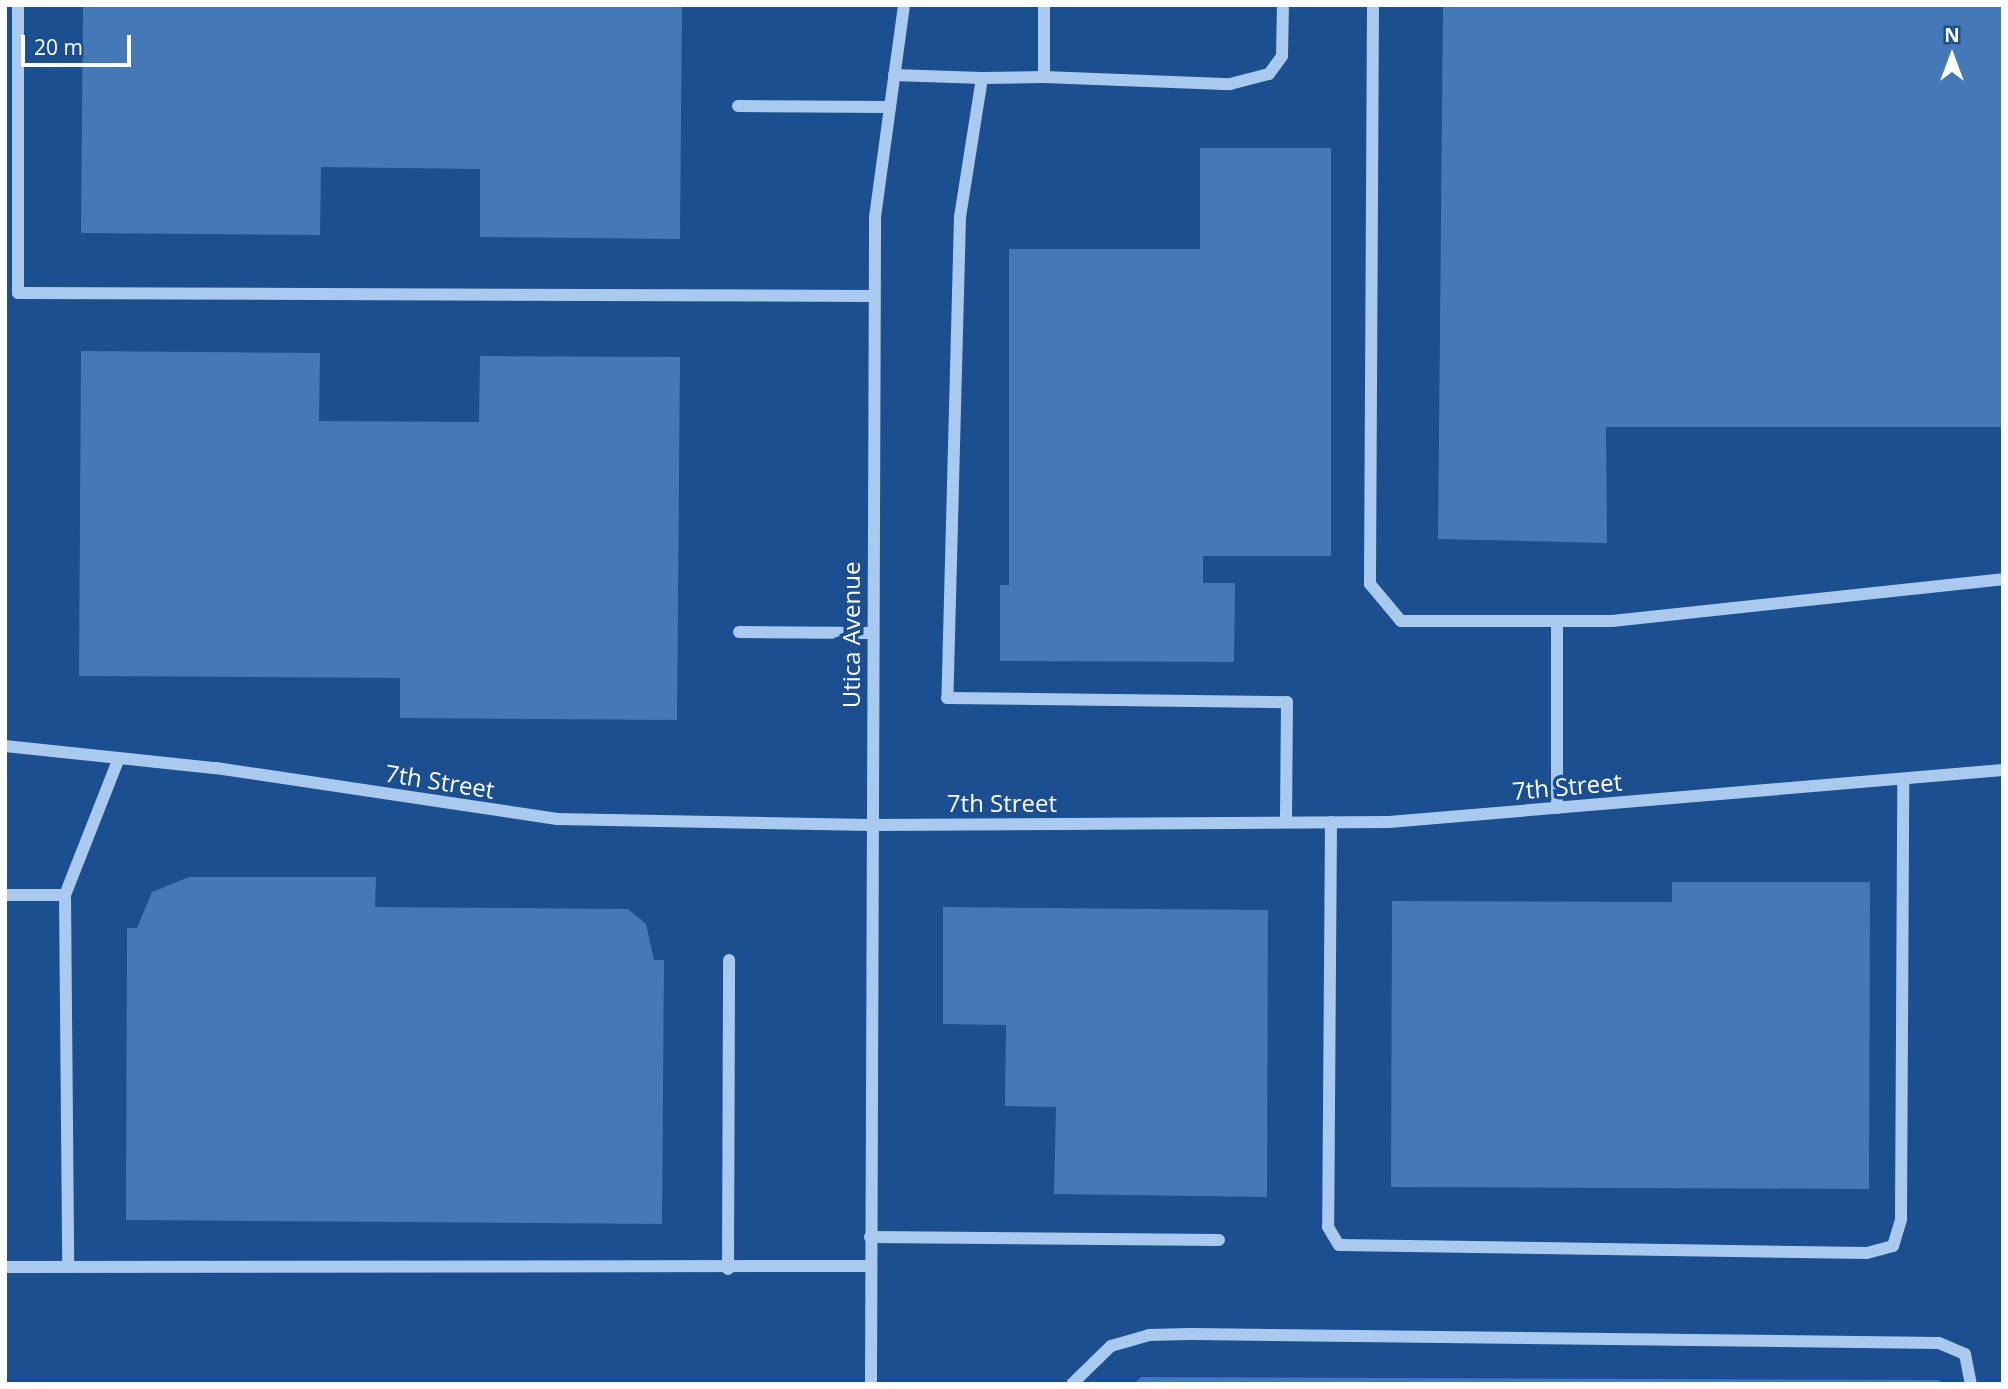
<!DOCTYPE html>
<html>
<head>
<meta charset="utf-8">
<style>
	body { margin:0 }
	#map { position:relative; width:2008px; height:1389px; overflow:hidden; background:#1b4f8f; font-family:"Open Sans",sans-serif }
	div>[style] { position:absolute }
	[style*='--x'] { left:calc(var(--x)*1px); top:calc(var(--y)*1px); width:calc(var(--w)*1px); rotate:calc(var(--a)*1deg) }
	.building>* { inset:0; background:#4478b7 }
	.minor>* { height:12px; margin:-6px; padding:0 6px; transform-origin:6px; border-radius:6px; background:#a9c9ee }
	span { translate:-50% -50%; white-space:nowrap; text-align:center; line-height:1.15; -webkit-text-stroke:7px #1b4f8f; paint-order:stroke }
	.street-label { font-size:24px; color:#fff }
	.frame { position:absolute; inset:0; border:7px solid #fff; pointer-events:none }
	.north { position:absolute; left:1917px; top:21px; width:70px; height:70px; -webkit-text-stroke:5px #1b4f8f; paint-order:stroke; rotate:0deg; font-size:19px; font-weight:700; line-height:28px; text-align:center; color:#fff }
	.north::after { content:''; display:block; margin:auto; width:24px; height:32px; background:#fff; clip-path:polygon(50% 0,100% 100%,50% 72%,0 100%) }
	.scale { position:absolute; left:21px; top:35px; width:110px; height:32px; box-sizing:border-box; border:4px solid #fff; border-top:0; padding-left:9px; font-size:21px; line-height:24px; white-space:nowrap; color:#fff; -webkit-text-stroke:5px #1b4f8f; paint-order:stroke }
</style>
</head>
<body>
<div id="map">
	<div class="building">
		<i style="clip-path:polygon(83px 5px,682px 5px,680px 239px,480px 237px,480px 169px,321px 167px,320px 235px,81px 233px)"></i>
		<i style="clip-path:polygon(1443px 5px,2003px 5px,2003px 427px,1606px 427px,1607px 543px,1438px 539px)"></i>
		<i style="clip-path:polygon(1200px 148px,1331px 148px,1331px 556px,1203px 556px,1203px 583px,1235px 583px,1234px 662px,1000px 661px,1000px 585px,1009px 585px,1009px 249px,1200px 249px)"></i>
		<i style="clip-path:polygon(81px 351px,320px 353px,319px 421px,479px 422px,480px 356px,680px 357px,677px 720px,400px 718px,400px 678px,79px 676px)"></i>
		<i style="clip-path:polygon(189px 877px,376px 877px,375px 907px,628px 909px,646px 924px,654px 960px,664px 960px,662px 1224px,126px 1220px,127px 928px,137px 928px,152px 892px)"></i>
		<i style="clip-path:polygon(1672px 882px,1870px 882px,1869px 1189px,1391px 1187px,1392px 901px,1672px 902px)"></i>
		<i style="clip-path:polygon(943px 907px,1268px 910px,1267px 1197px,1054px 1194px,1056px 1107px,1005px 1106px,1006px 1025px,943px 1024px)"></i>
		<i style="clip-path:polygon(1141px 1377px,1940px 1380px,1940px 1384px,1134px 1384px)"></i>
	</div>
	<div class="minor">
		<i style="--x:18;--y:5;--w:288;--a:90"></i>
		<i style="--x:18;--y:293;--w:856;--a:0.2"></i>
		<i style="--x:1044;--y:5;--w:72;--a:90"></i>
		<i style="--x:1044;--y:77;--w:62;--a:179.1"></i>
		<i style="--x:982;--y:78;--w:141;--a:99"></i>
		<i style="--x:960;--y:217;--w:481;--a:91.5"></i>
		<i style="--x:947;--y:698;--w:340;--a:0.7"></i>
		<i style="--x:1287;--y:702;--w:120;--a:90.5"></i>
		<i style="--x:1373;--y:5;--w:579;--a:90.3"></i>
		<i style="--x:1370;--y:584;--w:48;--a:50"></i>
		<i style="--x:1401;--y:621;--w:211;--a:0"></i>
		<i style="--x:1612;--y:621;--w:393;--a:-6.1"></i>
		<i style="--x:894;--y:75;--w:88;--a:2"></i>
		<i style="--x:1044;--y:77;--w:186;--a:2.2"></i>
		<i style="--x:1230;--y:84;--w:40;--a:-14.4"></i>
		<i style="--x:1269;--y:74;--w:22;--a:-54"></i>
		<i style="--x:1282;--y:56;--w:51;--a:-88.9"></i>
		<i style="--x:738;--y:106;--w:152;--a:0.4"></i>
		<i style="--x:739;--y:632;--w:133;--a:0.4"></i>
		<i style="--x:5;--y:746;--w:212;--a:6"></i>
		<i style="--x:216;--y:768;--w:345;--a:8.5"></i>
		<i style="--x:557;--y:819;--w:314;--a:1.1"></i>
		<i style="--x:871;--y:825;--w:518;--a:-0.33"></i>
		<i style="--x:1389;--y:822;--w:616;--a:-4.84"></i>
		<i style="--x:1557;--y:808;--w:187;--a:-90"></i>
		<i style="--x:1331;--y:822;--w:405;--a:90.4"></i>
		<i style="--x:1328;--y:1227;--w:21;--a:59"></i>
		<i style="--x:1339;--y:1245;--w:528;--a:0.87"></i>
		<i style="--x:1867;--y:1253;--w:27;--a:-15"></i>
		<i style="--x:1893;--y:1246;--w:28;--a:-73"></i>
		<i style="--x:1901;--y:1219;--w:438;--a:-89.7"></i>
		<i style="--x:5;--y:895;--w:60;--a:0"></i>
		<i style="--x:65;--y:895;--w:147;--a:-68.5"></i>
		<i style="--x:65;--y:895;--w:370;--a:89.5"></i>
		<i style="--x:870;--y:1237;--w:349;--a:0.5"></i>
		<i style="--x:5;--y:1267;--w:865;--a:-0.07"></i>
		<i style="--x:728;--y:1269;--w:309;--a:-89.8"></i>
		<i style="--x:871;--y:1384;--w:1167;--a:-89.8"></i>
		<i style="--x:875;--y:217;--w:214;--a:-82.2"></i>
		<i style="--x:1072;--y:1384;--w:54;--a:-44.3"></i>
		<i style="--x:1111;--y:1346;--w:40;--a:-16"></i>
		<i style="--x:1149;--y:1335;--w:42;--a:-1.4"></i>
		<i style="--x:1191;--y:1334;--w:748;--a:0.69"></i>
		<i style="--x:1939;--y:1343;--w:28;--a:23"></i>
		<i style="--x:1965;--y:1354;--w:31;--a:79"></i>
	</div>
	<div class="street-label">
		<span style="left:851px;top:635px;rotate:-90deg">Utica Avenue</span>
		<span style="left:440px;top:781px;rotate:9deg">7th Street</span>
		<span style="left:1567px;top:786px;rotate:-5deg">7th Street</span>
		<span style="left:1002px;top:803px">7th Street</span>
	</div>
	<div class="frame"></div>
	<div class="north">N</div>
	<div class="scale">20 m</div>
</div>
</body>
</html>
